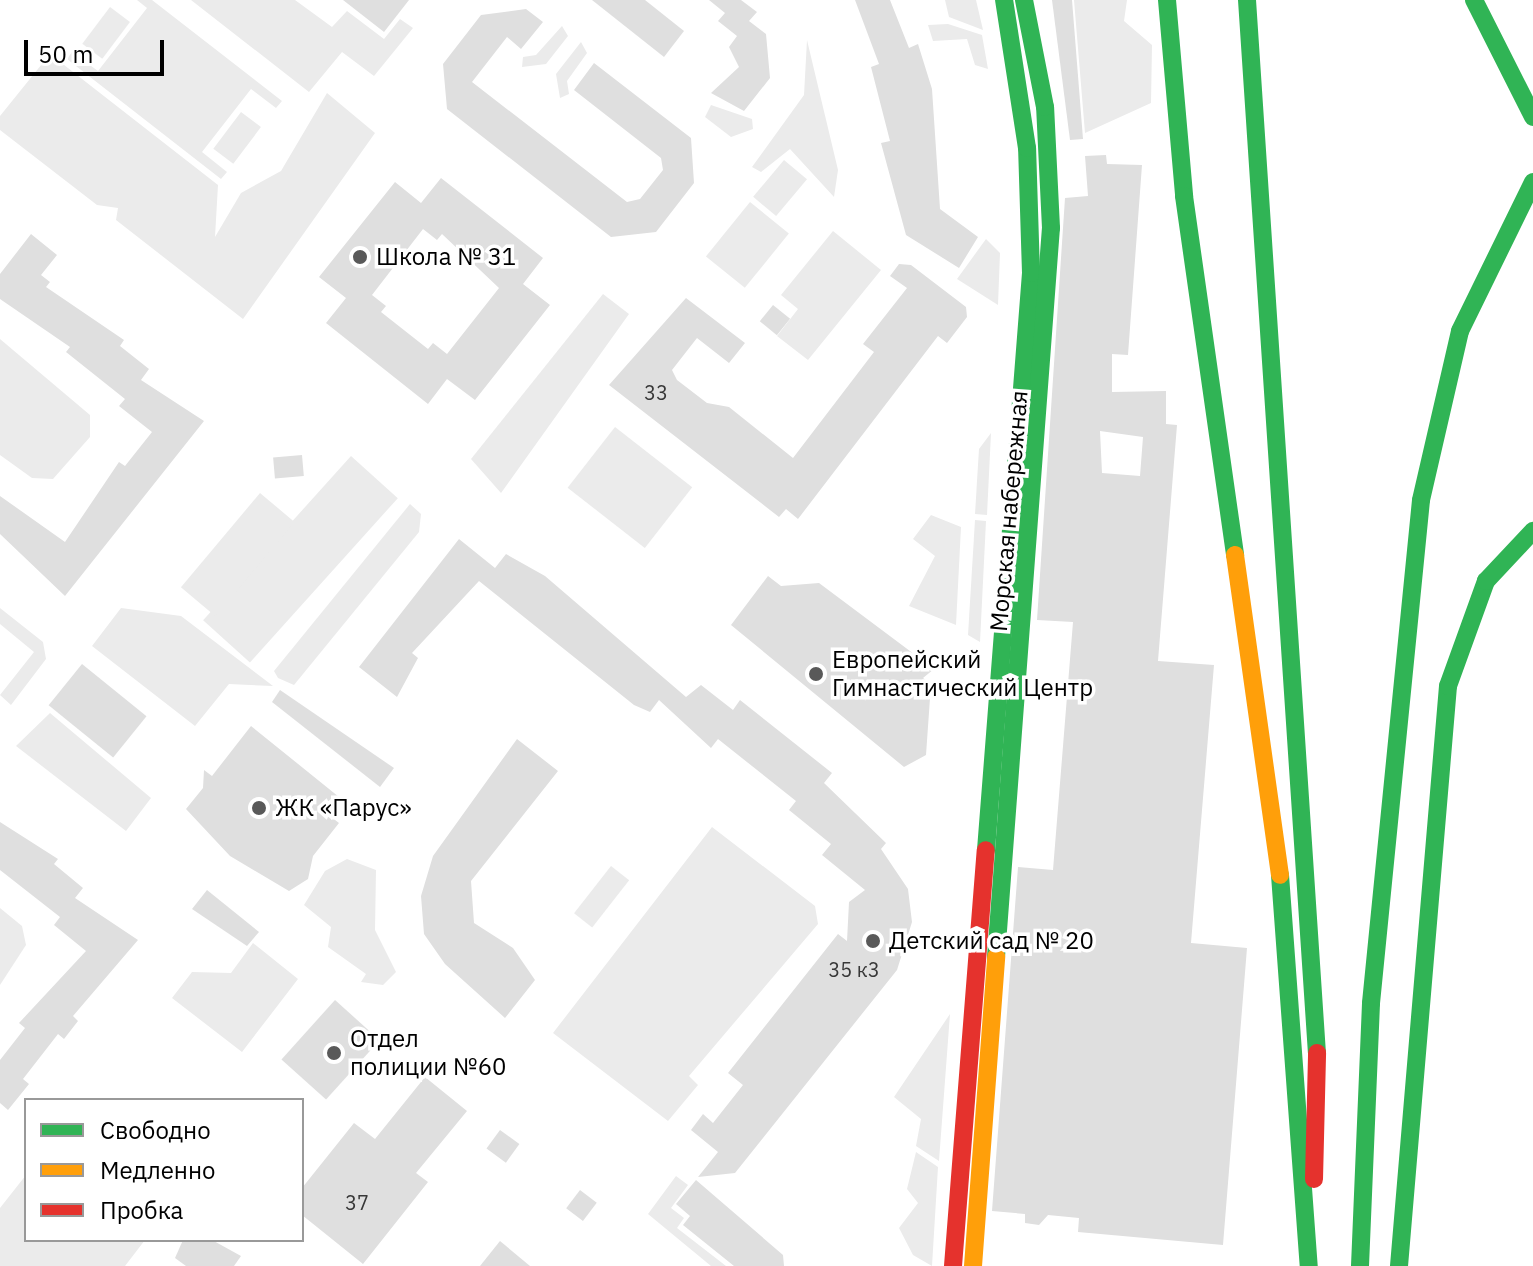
<!DOCTYPE html>
<html>
<head>
<meta charset="utf-8">
<style>
	body { margin:0 }
	#map { position:relative; width:1533px; height:1266px; overflow:hidden; background:#fff; font-family:"IBM Plex Sans",sans-serif }
	div>[style] { position:absolute }
	[style*='--x'] { left:calc(var(--x)*1px); top:calc(var(--y)*1px); width:calc(var(--w)*1px); rotate:calc(var(--a)*1deg) }
	.green>* { inset:0; background:#ebebeb; transform-origin:0 0 }
	.building>* { inset:0; background:#dfdfdf; transform-origin:0 0 }
	.fast>* { height:18px; margin:-9px; padding:0 9px; transform-origin:9px; border-radius:9px; background:#30b455 }
	.slow>* { height:18px; margin:-9px; padding:0 9px; transform-origin:9px; border-radius:9px; background:#ff9f0a }
	.jam>* { height:18px; margin:-9px; padding:0 9px; transform-origin:9px; border-radius:9px; background:#e5322d }
	.dots>* { width:22px; height:22px; translate:-50% -50%; box-sizing:border-box; border:4px solid #fff; border-radius:50% }
	span { translate:-50% -50%; white-space:nowrap; text-align:center; line-height:1.15; -webkit-text-stroke:7px #fff; paint-order:stroke }
	.number-label { font-size:20px; color:#383838 }
	.number-label span { -webkit-text-stroke-width:0 }
	.poi-label { font-size:24px; color:#000 }
	.left { translate:0 -50%; text-align:left }
	.street-label { font-size:24px; color:#000 }
	.legend { position:absolute; left:24px; top:1098px; width:280px; height:144px; box-sizing:border-box; background:#fff; border:2px solid #999; margin:0; padding:10px 14px; list-style:none; font-size:24px; color:#000 }
	.legend li { display:flex; align-items:center; gap:16px; height:40px }
	.legend b { width:40px; border:2px solid #999 }
	.scale { position:absolute; left:24px; top:40px; width:140px; height:36px; box-sizing:border-box; border:4px solid #000; border-top:0; padding-left:10px; font-size:24px; line-height:28px; white-space:nowrap; color:#000; -webkit-text-stroke:6px #fff; paint-order:stroke }
</style>
</head>
<body>
<div id="map">
	<div class="green">
		<i style="clip-path:polygon(137px 0,152px 0,282px 101px,276px 108px,251px 89px,202px 152px,227px 172px,221px 179px,67px 59px,72px 52px,98px 71px,147px 8px)"></i>
		<i style="clip-path:polygon(191px 0,295px 0,332px 27px,347px 11px,384px 39px,400px 19px,413px 28px,374px 76px,342px 52px,309px 92px)"></i>
		<i style="clip-path:polygon(945px 0,976px 0,983px 30px,949px 17px)"></i>
		<i style="clip-path:polygon(1074px 0,1127px 0,1124px 21px,1152px 45px,1151px 103px,1085px 133px)"></i>
		<i style="left:110px;top:7px;width:25px;height:46px;rotate:37deg"></i>
		<i style="clip-path:polygon(948px 24px,982px 35px,988px 69px,975px 65px,967px 39px,933px 41px,928px 25px)"></i>
		<i style="clip-path:polygon(562px 26px,568px 36px,546px 64px,522px 67px,523px 57px,536px 55px)"></i>
		<i style="clip-path:polygon(807px 40px,838px 170px,834px 197px,790px 149px,761px 172px,752px 167px,804px 95px)"></i>
		<i style="clip-path:polygon(581px 42px,587px 53px,567px 81px,569px 94px,560px 98px,556px 74px)"></i>
		<i style="clip-path:polygon(50px 54px,218px 185px,215px 237px,241px 193px,281px 171px,327px 93px,375px 133px,243px 319px,116px 220px,118px 208px,97px 205px,0 130px,0 116px)"></i>
		<i style="clip-path:polygon(711px 105px,752px 119px,753px 129px,731px 137px,705px 117px)"></i>
		<i style="left:241px;top:112px;width:25px;height:46px;rotate:37deg"></i>
		<i style="left:784px;top:160px;width:30px;height:48px;rotate:40deg"></i>
		<i style="left:750px;top:202px;width:50px;height:70px;rotate:39deg"></i>
		<i style="clip-path:polygon(833px 231px,881px 270px,808px 360px,777px 336px,798px 309px,781px 295px)"></i>
		<i style="clip-path:polygon(986px 239px,1000px 253px,998px 305px,957px 279px)"></i>
		<i style="clip-path:polygon(603px 294px,629px 314px,501px 493px,471px 459px)"></i>
		<i style="clip-path:polygon(0 339px,90px 415px,90px 437px,53px 479px,32px 478px,0 455px)"></i>
		<i style="left:615px;top:427px;width:98px;height:77px;rotate:38deg"></i>
		<i style="clip-path:polygon(991px 433px,987px 515px,975px 514px,979px 449px)"></i>
		<i style="left:351px;top:456px;width:63px;height:221px;rotate:42deg"></i>
		<i style="left:260px;top:493px;width:45px;height:123px;rotate:40deg"></i>
		<i style="clip-path:polygon(410px 504px,421px 514px,419px 532px,294px 685px,278px 678px,274px 671px)"></i>
		<i style="clip-path:polygon(931px 515px,961px 527px,956px 625px,909px 606px,935px 556px,913px 539px)"></i>
		<i style="clip-path:polygon(975px 520px,986px 521px,980px 642px,968px 635px)"></i>
		<i style="clip-path:polygon(0 608px,43px 642px,46px 659px,11px 705px,0 695px,34px 652px,0 624px)"></i>
		<i style="clip-path:polygon(121px 608px,181px 616px,273px 686px,229px 684px,195px 726px,92px 646px)"></i>
		<i style="clip-path:polygon(50px 713px,151px 798px,126px 831px,16px 746px)"></i>
		<i style="clip-path:polygon(712px 827px,815px 906px,818px 924px,689px 1076px,698px 1085px,668px 1121px,553px 1033px)"></i>
		<i style="clip-path:polygon(347px 859px,376px 870px,375px 930px,396px 972px,383px 985px,361px 982px,366px 974px,328px 947px,331px 927px,304px 905px,325px 871px)"></i>
		<i style="left:611px;top:866px;width:23px;height:60px;rotate:38deg"></i>
		<i style="clip-path:polygon(0 908px,22px 926px,26px 945px,0 985px)"></i>
		<i style="clip-path:polygon(253px 943px,298px 979px,242px 1052px,172px 998px,192px 972px,231px 973px)"></i>
		<i style="clip-path:polygon(950px 1014px,939px 1161px,916px 1146px,921px 1119px,894px 1097px)"></i>
		<i style="clip-path:polygon(916px 1152px,938px 1167px,932px 1266px,913px 1255px,899px 1228px,918px 1203px,907px 1189px)"></i>
		<i style="clip-path:polygon(26px 1175px,26px 1240px,145px 1240px,125px 1266px,0 1266px,0 1208px)"></i>
		<i style="clip-path:polygon(676px 1176px,688px 1185px,671px 1208px,684px 1218px,677px 1228px,726px 1266px,711px 1266px,648px 1214px)"></i>
	</div>
	<div class="building">
		<i style="clip-path:polygon(343px 0,409px 0,384px 32px)"></i>
		<i style="clip-path:polygon(592px 0,645px 0,684px 31px,664px 57px)"></i>
		<i style="clip-path:polygon(709px 0,741px 0,757px 12px,749px 21px,766px 34px,770px 78px,744px 111px,711px 93px,739px 67px,729px 47px,737px 36px,718px 21px,725px 13px)"></i>
		<i style="clip-path:polygon(855px 0,890px 0,909px 48px,918px 44px,932px 89px,940px 209px,978px 237px,959px 268px,906px 235px,881px 143px,890px 141px,871px 67px,879px 64px)"></i>
		<i style="clip-path:polygon(1052px 0,1072px 0,1083px 139px,1070px 140px)"></i>
		<i style="clip-path:polygon(526px 9px,543px 22px,521px 49px,507px 37px,472px 82px,627px 202px,640px 199px,663px 170px,661px 158px,574px 90px,594px 63px,691px 138px,694px 183px,656px 232px,611px 237px,447px 109px,443px 64px,481px 15px)"></i>
		<i style="clip-path:polygon(evenodd,1106px 155px,1107px 164px,1142px 165px,1128px 355px,1112px 354px,1112px 392px,1166px 391px,1166px 424px,1177px 425px,1158px 661px,1214px 665px,1191px 943px,1247px 948px,1223px 1245px,1078px 1232px,1079px 1218px,1048px 1215px,1039px 1225px,1025px 1223px,1025px 1214px,992px 1211px,1018px 867px,1053px 870px,1073px 622px,1037px 620px,1065px 198px,1088px 196px,1085px 156px,1106px 155px,1100px 431px,1143px 437px,1140px 476px,1102px 473px,1100px 431px)"></i>
		<i style="clip-path:polygon(evenodd,441px 178px,543px 258px,523px 284px,550px 305px,475px 400px,447px 379px,428px 404px,326px 323px,346px 298px,319px 277px,395px 182px,421px 203px,441px 178px,423px 229px,437px 240px,442px 234px,499px 288px,447px 354px,433px 343px,428px 349px,381px 312px,386px 306px,372px 295px,423px 229px)"></i>
		<i style="clip-path:polygon(31px 234px,57px 255px,41px 275px,50px 282px,46px 287px,124px 340px,120px 346px,149px 369px,141px 380px,204px 421px,65px 596px,0 534px,0 496px,65px 542px,119px 462px,125px 466px,152px 432px,119px 406px,125px 399px,66px 352px,70px 347px,0 299px,0 274px)"></i>
		<i style="clip-path:polygon(899px 264px,911px 265px,966px 307px,967px 317px,947px 343px,938px 336px,798px 519px,786px 509px,779px 517px,609px 385px,686px 298px,745px 343px,729px 363px,697px 338px,672px 370px,677px 380px,707px 403px,729px 407px,793px 458px,874px 352px,863px 344px,907px 288px,890px 276px)"></i>
		<i style="left:773px;top:305px;width:22px;height:21px;rotate:39deg"></i>
		<i style="left:302px;top:455px;width:21px;height:29px;rotate:85deg"></i>
		<i style="clip-path:polygon(459px 539px,495px 568px,506px 554px,545px 576px,686px 697px,701px 685px,733px 710px,740px 700px,832px 773px,824px 783px,886px 843px,881px 849px,908px 889px,912px 922px,897px 970px,735px 1173px,698px 1177px,718px 1152px,691px 1130px,703px 1114px,713px 1123px,743px 1085px,728px 1073px,838px 934px,847px 941px,849px 902px,865px 890px,822px 855px,831px 844px,789px 810px,796px 801px,718px 739px,711px 748px,659px 700px,650px 712px,634px 705px,479px 581px,412px 653px,418px 658px,397px 697px,359px 667px)"></i>
		<i style="clip-path:polygon(768px 576px,781px 586px,819px 583px,934px 669px,923px 678px,931px 684px,926px 755px,904px 767px,731px 625px)"></i>
		<i style="left:82px;top:664px;width:83px;height:53px;rotate:39deg"></i>
		<i style="clip-path:polygon(280px 690px,394px 768px,380px 787px,272px 702px)"></i>
		<i style="clip-path:polygon(251px 726px,339px 797px,326px 813px,339px 823px,313px 856px,308px 879px,289px 891px,230px 856px,186px 809px,203px 788px,204px 770px,212px 776px)"></i>
		<i style="clip-path:polygon(517px 739px,558px 771px,471px 881px,474px 923px,513px 948px,535px 980px,505px 1018px,445px 964px,424px 934px,421px 896px,433px 856px)"></i>
		<i style="clip-path:polygon(0 822px,58px 859px,54px 864px,83px 888px,75px 898px,138px 940px,73px 1016px,78px 1021px,64px 1039px,58px 1034px,23px 1079px,29px 1084px,8px 1110px,0 1103px,0 1060px,25px 1028px,19px 1023px,86px 951px,54px 925px,60px 917px,0 870px)"></i>
		<i style="clip-path:polygon(207px 890px,259px 932px,247px 946px,192px 909px)"></i>
		<i style="left:335px;top:1000px;width:60px;height:80px;rotate:42deg"></i>
		<i style="clip-path:polygon(425px 1077px,467px 1111px,416px 1173px,428px 1182px,363px 1264px,302px 1215px,302px 1188px,354px 1123px,375px 1139px)"></i>
		<i style="left:500px;top:1130px;width:24px;height:23px;rotate:36deg"></i>
		<i style="clip-path:polygon(696px 1180px,783px 1255px,784px 1266px,734px 1266px,683px 1225px,690px 1216px,676px 1204px)"></i>
		<i style="left:580px;top:1190px;width:21px;height:23px;rotate:37deg"></i>
		<i style="clip-path:polygon(183px 1240px,212px 1240px,241px 1256px,234px 1266px,186px 1266px,175px 1258px)"></i>
		<i style="clip-path:polygon(500px 1241px,530px 1266px,480px 1266px)"></i>
	</div>
	<div class="fast">
		<i style="--x:1167;--y:0;--w:197;--a:85"></i>
		<i style="--x:1184;--y:196;--w:363;--a:81.9"></i>
		<i style="--x:1247;--y:0;--w:1055;--a:86.2"></i>
		<i style="--x:1474;--y:0;--w:131;--a:63.2"></i>
		<i style="--x:986;--y:850;--w:579;--a:-85.54"></i>
		<i style="--x:1031;--y:273;--w:125;--a:-91.8"></i>
		<i style="--x:1027;--y:148;--w:150;--a:-98.8"></i>
		<i style="--x:1280;--y:875;--w:392;--a:85.8"></i>
		<i style="--x:996;--y:957;--w:731;--a:-85.69"></i>
		<i style="--x:1051;--y:228;--w:121;--a:-92.8"></i>
		<i style="--x:1045;--y:107;--w:109;--a:-101.1"></i>
		<i style="--x:1360;--y:1266;--w:263;--a:-87.6"></i>
		<i style="--x:1371;--y:1003;--w:505;--a:-84.32"></i>
		<i style="--x:1421;--y:500;--w:173;--a:-77"></i>
		<i style="--x:1460;--y:331;--w:166;--a:-63.9"></i>
		<i style="--x:1399;--y:1266;--w:582;--a:-85.17"></i>
		<i style="--x:1448;--y:686;--w:112;--a:-70.1"></i>
		<i style="--x:1486;--y:581;--w:69;--a:-46.8"></i>
	</div>
	<div class="slow">
		<i style="--x:1235;--y:555;--w:323;--a:82"></i>
		<i style="--x:973;--y:1266;--w:310;--a:-85.7"></i>
	</div>
	<div class="jam">
		<i style="--x:1314;--y:1179;--w:126;--a:-88.6"></i>
		<i style="--x:953;--y:1266;--w:417;--a:-85.5"></i>
	</div>
	<div class="dots">
		<i style="left:360px;top:257px;background:#595959"></i>
		<i style="left:816px;top:674px;background:#595959"></i>
		<i style="left:259px;top:808px;background:#595959"></i>
		<i style="left:873px;top:941px;background:#595959"></i>
		<i style="left:334px;top:1053px;background:#595959"></i>
	</div>
	<div class="number-label">
		<span style="left:656px;top:392px">33</span>
		<span style="left:854px;top:969px">35 к3</span>
		<span style="left:357px;top:1202px">37</span>
	</div>
	<div class="poi-label">
		<span class="left" style="left:376px;top:257px">Школа № 31</span>
		<span class="left" style="left:832px;top:674px">Европейский<br>Гимнастический Центр</span>
		<span class="left" style="left:275px;top:808px">ЖК «Парус»</span>
		<span class="left" style="left:889px;top:941px">Детский сад № 20</span>
		<span class="left" style="left:350px;top:1053px">Отдел<br>полиции №60</span>
	</div>
	<div class="street-label">
		<span style="left:1009px;top:511px;rotate:-85deg">Морская набережная</span>
	</div>
	<ul class="legend">
	<li><b style="height:10px;background:#30b455"></b>Свободно</li>
	<li><b style="height:10px;background:#ff9f0a"></b>Медленно</li>
	<li><b style="height:10px;background:#e5322d"></b>Пробка</li>
	</ul>
	<div class="scale">50 m</div>
</div>
</body>
</html>
